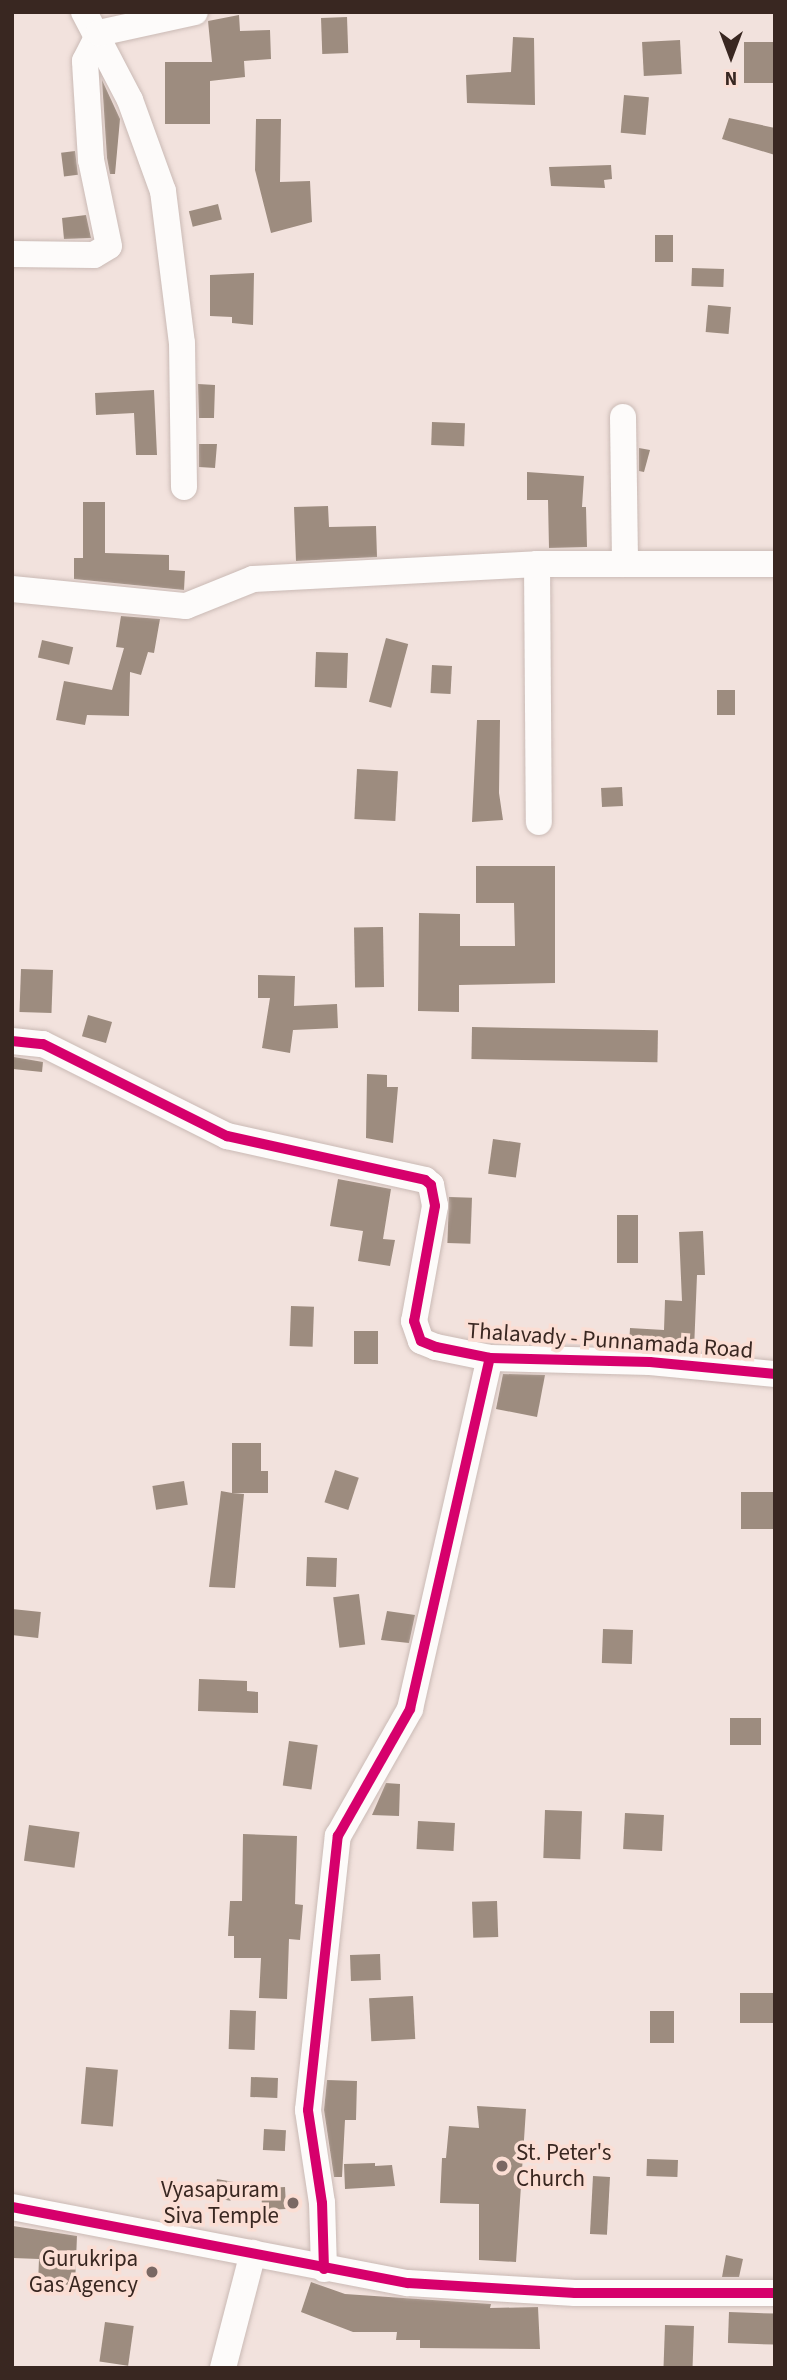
<!DOCTYPE html>
<html>
<head>
<meta charset="utf-8">
<style>
	body { margin:0 }
	#map { position:relative; width:787px; height:2380px; overflow:hidden; background:#f2e2dd; font-family:"Source Sans 3",sans-serif }
	div>[style] { position:absolute }
	[style*='--x'] { left:calc(var(--x)*1px); top:calc(var(--y)*1px); width:calc(var(--w)*1px); rotate:calc(var(--a)*1deg) }
	.building>* { inset:0; background:#9d8c7f; transform-origin:0 0 }
	.roads { filter:drop-shadow(0 0 2px #cabab5) drop-shadow(0 0 2px #cabab5) }
	.street>* { height:26px; margin:-13px; padding:0 13px; transform-origin:13px; border-radius:13px; background:#fdfbfa }
	.cycleway>* { height:10px; margin:-5px; padding:0 5px; transform-origin:5px; border-radius:5px; background:#d6006c }
	.dots>* { width:19px; height:19px; translate:-50% -50%; box-sizing:border-box; border:4px solid #fbded4; border-radius:50% }
	span { translate:-50% -50%; white-space:nowrap; text-align:center; line-height:1.15; -webkit-text-stroke:7px #fbded4; paint-order:stroke }
	.street-label { font-size:23px; color:#392721 }
	.poi-label { font-size:23px; color:#392721 }
	.left { translate:0 -50%; text-align:left }
	.right { translate:-100% -50%; text-align:right }
	.frame { position:absolute; inset:0; border:14px solid #392721; pointer-events:none }
	.north { position:absolute; left:696px; top:21px; width:70px; height:70px; -webkit-text-stroke:5px #fbded4; paint-order:stroke; rotate:180deg; font-size:19px; font-weight:700; line-height:28px; text-align:center; color:#392721 }
	.north::after { content:''; display:block; margin:auto; width:24px; height:32px; background:#392721; clip-path:polygon(50% 0,100% 100%,50% 72%,0 100%) }
</style>
</head>
<body>
<div id="map">
	<div class="building">
		<i style="clip-path:polygon(239px 15px,240px 31px,270px 30px,271px 59px,244px 61px,245px 77px,210px 81px,210px 124px,165px 124px,165px 62px,212px 62px,208px 21px)"></i>
		<i style="left:347px;top:17px;width:36px;height:26px;rotate:88deg"></i>
		<i style="clip-path:polygon(513px 37px,534px 38px,535px 105px,467px 103px,466px 75px,511px 72px)"></i>
		<i style="left:680px;top:40px;width:34px;height:38px;rotate:87deg"></i>
		<i style="left:744px;top:42px;width:31px;height:41px"></i>
		<i style="clip-path:polygon(102px 80px,120px 119px,115px 174px,110px 174px,107px 158px)"></i>
		<i style="left:624px;top:95px;width:25px;height:38px;rotate:5deg"></i>
		<i style="clip-path:polygon(729px 118px,775px 128px,775px 155px,722px 139px)"></i>
		<i style="clip-path:polygon(256px 119px,281px 119px,280px 182px,310px 181px,312px 222px,271px 233px,255px 170px)"></i>
		<i style="left:75px;top:151px;width:24px;height:14px;rotate:83deg"></i>
		<i style="clip-path:polygon(611px 165px,612px 179px,604px 180px,605px 188px,551px 186px,549px 167px)"></i>
		<i style="left:218px;top:204px;width:16px;height:30px;rotate:76deg"></i>
		<i style="clip-path:polygon(86px 215px,91px 238px,64px 239px,62px 218px)"></i>
		<i style="left:655px;top:235px;width:18px;height:27px"></i>
		<i style="left:692px;top:268px;width:32px;height:18px;rotate:2deg"></i>
		<i style="clip-path:polygon(254px 273px,253px 325px,232px 323px,232px 317px,210px 316px,210px 275px)"></i>
		<i style="left:708px;top:305px;width:23px;height:27px;rotate:5deg"></i>
		<i style="clip-path:polygon(198px 384px,215px 385px,214px 418px,199px 418px)"></i>
		<i style="clip-path:polygon(154px 390px,157px 455px,136px 455px,134px 413px,96px 415px,95px 393px)"></i>
		<i style="left:432px;top:422px;width:33px;height:23px;rotate:2deg"></i>
		<i style="clip-path:polygon(199px 444px,217px 444px,215px 468px,199px 467px)"></i>
		<i style="clip-path:polygon(639px 448px,650px 450px,644px 472px,639px 471px)"></i>
		<i style="clip-path:polygon(527px 472px,584px 476px,582px 507px,586px 507px,587px 547px,549px 548px,548px 500px,527px 500px)"></i>
		<i style="clip-path:polygon(83px 502px,105px 502px,105px 553px,169px 555px,169px 570px,185px 571px,184px 590px,74px 579px,74px 558px,83px 558px)"></i>
		<i style="clip-path:polygon(328px 506px,329px 527px,376px 526px,377px 557px,296px 561px,294px 507px)"></i>
		<i style="clip-path:polygon(121px 616px,160px 619px,154px 653px,148px 652px,141px 675px,130px 672px,129px 716px,87px 715px,85px 725px,56px 720px,64px 681px,112px 690px,124px 648px,116px 647px)"></i>
		<i style="left:386px;top:638px;width:23px;height:66px;rotate:15deg"></i>
		<i style="left:42px;top:640px;width:32px;height:18px;rotate:13deg"></i>
		<i style="left:316px;top:652px;width:32px;height:35px;rotate:2deg"></i>
		<i style="left:432px;top:665px;width:20px;height:28px;rotate:3deg"></i>
		<i style="left:717px;top:690px;width:18px;height:25px"></i>
		<i style="clip-path:polygon(477px 720px,500px 720px,499px 793px,503px 820px,472px 822px)"></i>
		<i style="left:357px;top:769px;width:41px;height:50px;rotate:3deg"></i>
		<i style="left:622px;top:787px;width:19px;height:21px;rotate:87deg"></i>
		<i style="clip-path:polygon(476px 866px,555px 866px,555px 983px,459px 985px,459px 1012px,418px 1011px,419px 913px,460px 914px,460px 946px,515px 946px,514px 903px,476px 903px)"></i>
		<i style="left:383px;top:927px;width:60px;height:29px;rotate:89deg"></i>
		<i style="left:21px;top:969px;width:32px;height:43px;rotate:2deg"></i>
		<i style="clip-path:polygon(258px 975px,295px 976px,294px 1006px,337px 1004px,338px 1028px,293px 1030px,290px 1053px,262px 1048px,270px 998px,258px 998px)"></i>
		<i style="left:88px;top:1015px;width:25px;height:22px;rotate:16deg"></i>
		<i style="left:472px;top:1027px;width:186px;height:32px;rotate:1deg"></i>
		<i style="clip-path:polygon(14px 1057px,43px 1062px,42px 1072px,13px 1069px)"></i>
		<i style="clip-path:polygon(367px 1074px,387px 1075px,387px 1087px,398px 1087px,393px 1143px,366px 1138px)"></i>
		<i style="left:493px;top:1139px;width:28px;height:35px;rotate:8deg"></i>
		<i style="clip-path:polygon(338px 1179px,391px 1189px,383px 1239px,395px 1240px,390px 1266px,358px 1261px,363px 1231px,330px 1226px)"></i>
		<i style="left:449px;top:1197px;width:23px;height:46px;rotate:2deg"></i>
		<i style="left:617px;top:1215px;width:21px;height:48px"></i>
		<i style="clip-path:polygon(703px 1231px,705px 1275px,697px 1275px,694px 1350px,629px 1346px,630px 1328px,664px 1330px,665px 1300px,682px 1301px,679px 1232px)"></i>
		<i style="left:291px;top:1306px;width:23px;height:40px;rotate:2deg"></i>
		<i style="left:354px;top:1331px;width:24px;height:33px"></i>
		<i style="clip-path:polygon(503px 1374px,545px 1375px,537px 1417px,496px 1409px)"></i>
		<i style="clip-path:polygon(232px 1443px,261px 1443px,261px 1471px,268px 1471px,268px 1493px,232px 1493px,244px 1494px,235px 1588px,209px 1587px,221px 1491px,232px 1493px)"></i>
		<i style="left:335px;top:1470px;width:25px;height:34px;rotate:18deg"></i>
		<i style="left:184px;top:1481px;width:24px;height:32px;rotate:81deg"></i>
		<i style="left:775px;top:1492px;width:37px;height:34px;rotate:90deg"></i>
		<i style="left:307px;top:1557px;width:30px;height:29px;rotate:2deg"></i>
		<i style="left:359px;top:1594px;width:51px;height:26px;rotate:83deg"></i>
		<i style="left:12px;top:1609px;width:29px;height:26px;rotate:6deg"></i>
		<i style="clip-path:polygon(387px 1611px,415px 1615px,409px 1643px,381px 1640px)"></i>
		<i style="left:603px;top:1629px;width:30px;height:34px;rotate:2deg"></i>
		<i style="clip-path:polygon(199px 1679px,247px 1681px,247px 1691px,258px 1692px,258px 1713px,198px 1711px)"></i>
		<i style="left:761px;top:1718px;width:27px;height:31px;rotate:90deg"></i>
		<i style="left:289px;top:1741px;width:29px;height:45px;rotate:8deg"></i>
		<i style="clip-path:polygon(386px 1783px,400px 1784px,399px 1816px,372px 1815px)"></i>
		<i style="left:545px;top:1810px;width:37px;height:48px;rotate:2deg"></i>
		<i style="left:625px;top:1813px;width:39px;height:36px;rotate:3deg"></i>
		<i style="left:418px;top:1821px;width:37px;height:28px;rotate:3deg"></i>
		<i style="left:29px;top:1825px;width:51px;height:36px;rotate:8deg"></i>
		<i style="clip-path:polygon(243px 1834px,297px 1836px,295px 1904px,303px 1905px,300px 1940px,289px 1939px,287px 1999px,259px 1998px,261px 1958px,234px 1958px,234px 1936px,228px 1936px,230px 1901px,242px 1901px)"></i>
		<i style="left:497px;top:1901px;width:36px;height:25px;rotate:88deg"></i>
		<i style="left:380px;top:1954px;width:26px;height:30px;rotate:88deg"></i>
		<i style="left:775px;top:1993px;width:30px;height:35px;rotate:90deg"></i>
		<i style="left:413px;top:1996px;width:43px;height:44px;rotate:87deg"></i>
		<i style="left:230px;top:2010px;width:26px;height:39px;rotate:2deg"></i>
		<i style="left:650px;top:2011px;width:24px;height:32px"></i>
		<i style="left:86px;top:2067px;width:32px;height:57px;rotate:5deg"></i>
		<i style="left:251px;top:2077px;width:27px;height:20px;rotate:2deg"></i>
		<i style="clip-path:polygon(327px 2080px,357px 2081px,356px 2120px,345px 2120px,342px 2177px,334px 2177px,324px 2110px)"></i>
		<i style="clip-path:polygon(477px 2106px,526px 2109px,516px 2262px,479px 2260px,479px 2204px,440px 2203px,442px 2158px,446px 2158px,449px 2126px,479px 2128px)"></i>
		<i style="left:264px;top:2129px;width:22px;height:21px;rotate:3deg"></i>
		<i style="left:647px;top:2159px;width:31px;height:17px;rotate:2deg"></i>
		<i style="clip-path:polygon(375px 2163px,375px 2166px,392px 2165px,395px 2186px,345px 2189px,344px 2164px)"></i>
		<i style="left:593px;top:2176px;width:17px;height:58px;rotate:3deg"></i>
		<i style="left:217px;top:2179px;width:17px;height:19px;rotate:10deg"></i>
		<i style="left:285px;top:2187px;width:22px;height:24px;rotate:87deg"></i>
		<i style="clip-path:polygon(13px 2226px,77px 2236px,75px 2285px,38px 2284px,39px 2259px,13px 2258px)"></i>
		<i style="clip-path:polygon(726px 2255px,743px 2259px,739px 2277px,722px 2277px)"></i>
		<i style="clip-path:polygon(311px 2282px,345px 2294px,491px 2304px,490px 2308px,538px 2307px,540px 2349px,420px 2348px,420px 2340px,396px 2340px,397px 2332px,353px 2332px,301px 2312px)"></i>
		<i style="left:729px;top:2312px;width:46px;height:31px;rotate:2deg"></i>
		<i style="left:105px;top:2322px;width:29px;height:40px;rotate:8deg"></i>
		<i style="left:665px;top:2325px;width:29px;height:43px;rotate:2deg"></i>
	</div>
	<div class="roads">
		<div class="street">
			<i style="--x:84;--y:12;--w:99;--a:62.4"></i>
			<i style="--x:130;--y:100;--w:97;--a:70.1"></i>
			<i style="--x:163;--y:191;--w:153;--a:82.9"></i>
			<i style="--x:182;--y:343;--w:144;--a:89.2"></i>
			<i style="--x:12;--y:254;--w:82;--a:0.7"></i>
			<i style="--x:94;--y:255;--w:17;--a:-31"></i>
			<i style="--x:109;--y:246;--w:88;--a:-101.8"></i>
			<i style="--x:91;--y:160;--w:99;--a:-93.5"></i>
			<i style="--x:85;--y:61;--w:31;--a:-63"></i>
			<i style="--x:99;--y:33;--w:98;--a:-12.3"></i>
			<i style="--x:623;--y:417;--w:147;--a:89.2"></i>
			<i style="--x:537;--y:564;--w:258;--a:89.6"></i>
			<i style="--x:12;--y:589;--w:175;--a:5.6"></i>
			<i style="--x:186;--y:606;--w:72;--a:-21.9"></i>
			<i style="--x:253;--y:579;--w:284;--a:-3"></i>
			<i style="--x:537;--y:564;--w:238;--a:0"></i>
			<i style="--x:12;--y:1041;--w:31;--a:6"></i>
			<i style="--x:43;--y:1044;--w:206;--a:26.6"></i>
			<i style="--x:227;--y:1136;--w:203;--a:12.5"></i>
			<i style="--x:425;--y:1180;--w:8;--a:40"></i>
			<i style="--x:431;--y:1185;--w:21;--a:79"></i>
			<i style="--x:435;--y:1206;--w:117;--a:100.3"></i>
			<i style="--x:414;--y:1321;--w:21;--a:71"></i>
			<i style="--x:421;--y:1341;--w:16;--a:22"></i>
			<i style="--x:436;--y:1347;--w:55;--a:11.5"></i>
			<i style="--x:490;--y:1358;--w:160;--a:1.4"></i>
			<i style="--x:650;--y:1362;--w:126;--a:5.5"></i>
			<i style="--x:12;--y:2207;--w:403;--a:10.9"></i>
			<i style="--x:408;--y:2283;--w:167;--a:3.4"></i>
			<i style="--x:575;--y:2293;--w:200;--a:0"></i>
			<i style="--x:324;--y:2269;--w:66;--a:-91.7"></i>
			<i style="--x:322;--y:2203;--w:94;--a:-98.6"></i>
			<i style="--x:308;--y:2110;--w:276;--a:-83.8"></i>
			<i style="--x:338;--y:1836;--w:146;--a:-60.4"></i>
			<i style="--x:410;--y:1709;--w:360;--a:-77.2"></i>
			<i style="--x:223;--y:2368;--w:119;--a:-75.4"></i>
		</div>
	</div>
	<div class="cycleway">
		<i style="--x:12;--y:1041;--w:31;--a:6"></i>
		<i style="--x:43;--y:1044;--w:206;--a:26.6"></i>
		<i style="--x:227;--y:1136;--w:203;--a:12.5"></i>
		<i style="--x:425;--y:1180;--w:8;--a:40"></i>
		<i style="--x:431;--y:1185;--w:21;--a:79"></i>
		<i style="--x:435;--y:1206;--w:117;--a:100.3"></i>
		<i style="--x:414;--y:1321;--w:21;--a:71"></i>
		<i style="--x:421;--y:1341;--w:16;--a:22"></i>
		<i style="--x:436;--y:1347;--w:55;--a:11.5"></i>
		<i style="--x:490;--y:1358;--w:160;--a:1.4"></i>
		<i style="--x:650;--y:1362;--w:126;--a:5.5"></i>
		<i style="--x:12;--y:2207;--w:403;--a:10.9"></i>
		<i style="--x:408;--y:2283;--w:167;--a:3.4"></i>
		<i style="--x:575;--y:2293;--w:200;--a:0"></i>
		<i style="--x:324;--y:2269;--w:66;--a:-91.7"></i>
		<i style="--x:322;--y:2203;--w:94;--a:-98.6"></i>
		<i style="--x:308;--y:2110;--w:276;--a:-83.8"></i>
		<i style="--x:338;--y:1836;--w:146;--a:-60.4"></i>
		<i style="--x:410;--y:1709;--w:360;--a:-77.2"></i>
	</div>
	<div class="dots">
		<i style="left:502px;top:2166px;background:#7a6863"></i>
		<i style="left:293px;top:2203px;background:#7a6863"></i>
		<i style="left:152px;top:2272px;background:#7a6863"></i>
	</div>
	<div class="street-label">
		<span style="left:610px;top:1341px;rotate:4deg">Thalavady - Punnamada Road</span>
	</div>
	<div class="poi-label">
		<span class="left" style="left:516px;top:2166px">St. Peter's<br>Church</span>
		<span class="right" style="left:279px;top:2203px">Vyasapuram<br>Siva Temple</span>
		<span class="right" style="left:138px;top:2272px">Gurukripa<br>Gas Agency</span>
	</div>
	<div class="frame"></div>
	<div class="north">N</div>
</div>
</body>
</html>
